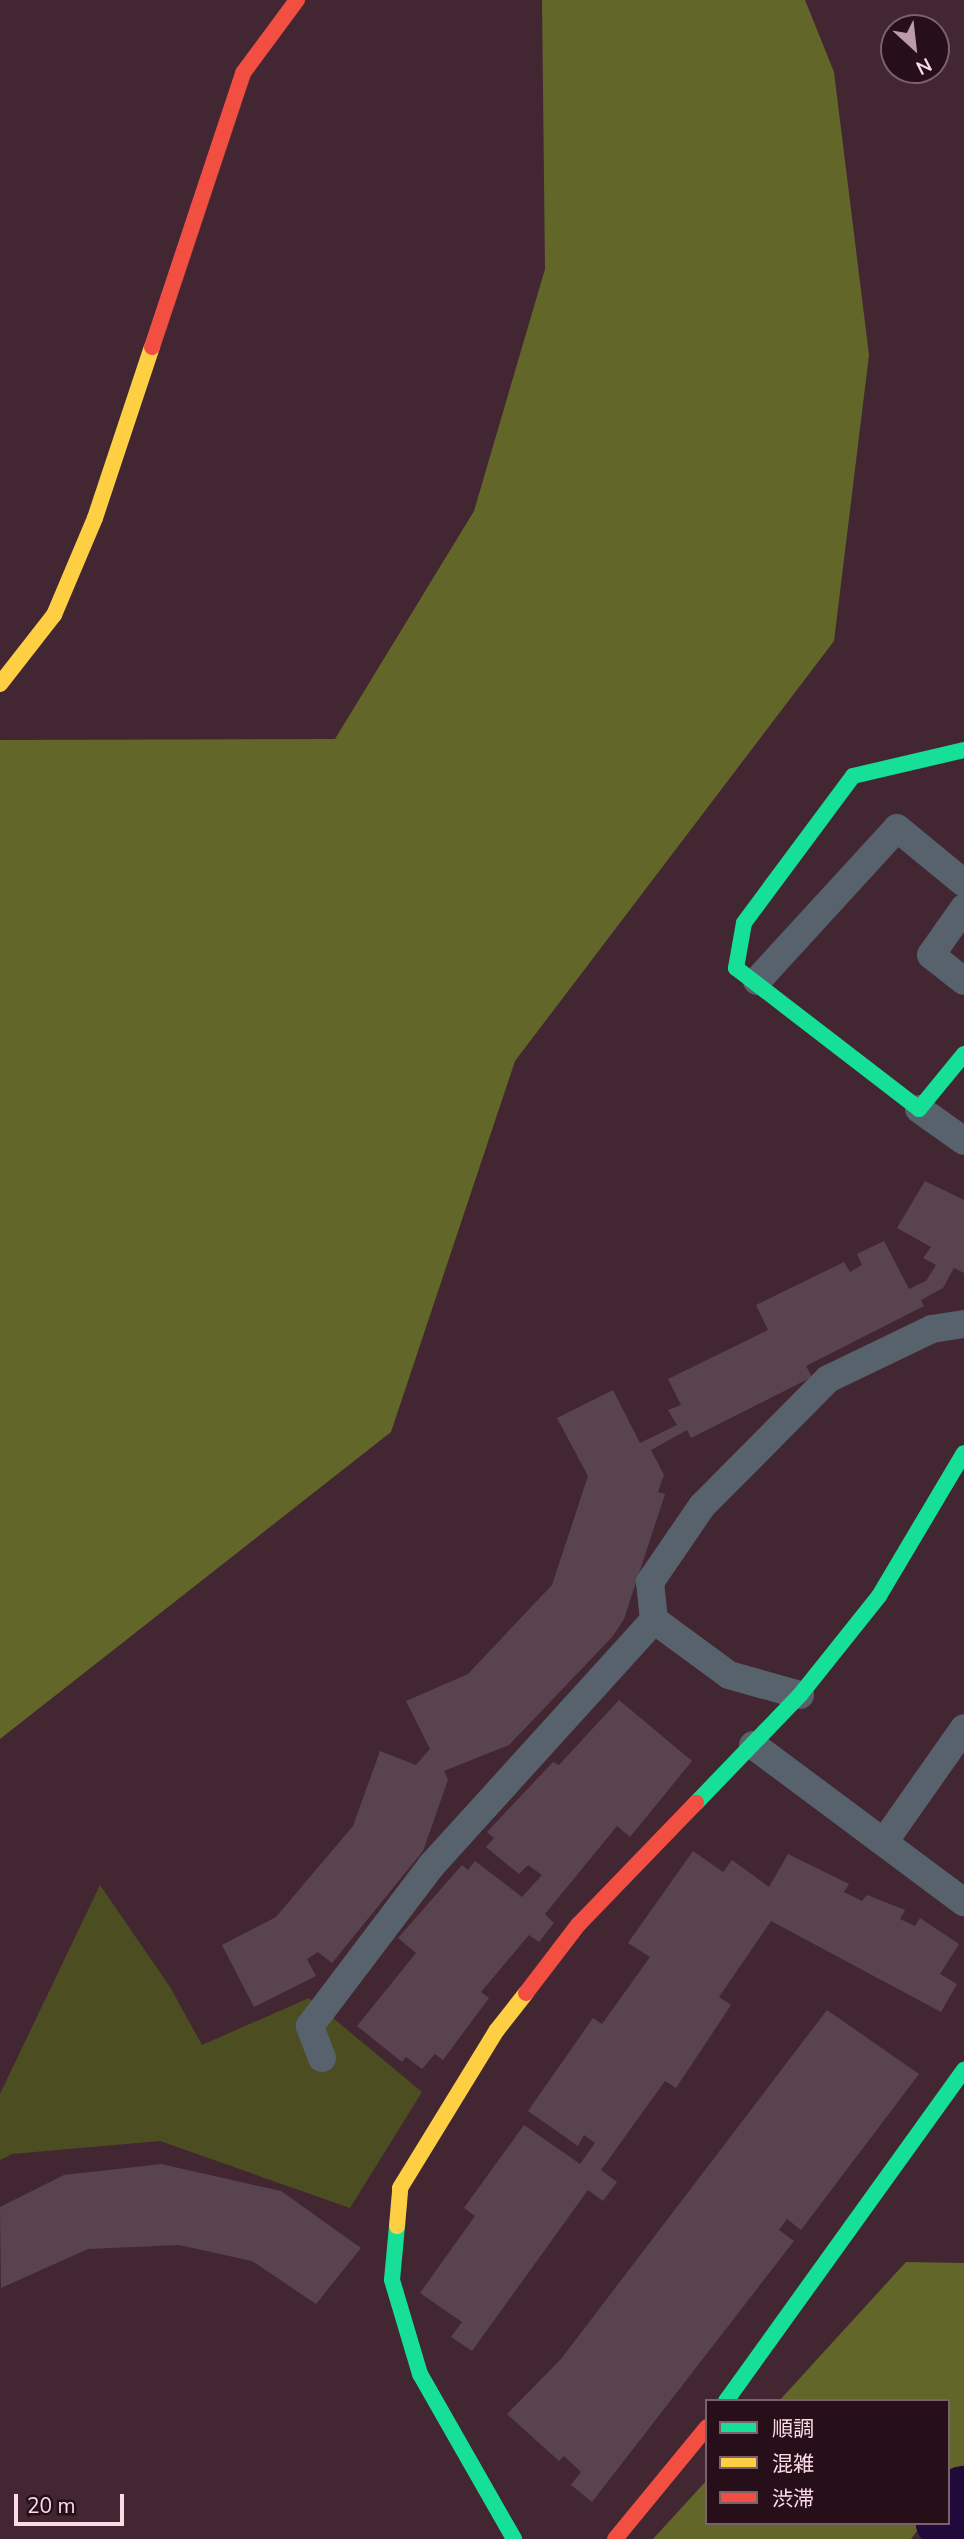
<!DOCTYPE html>
<html>
<head>
<meta charset="utf-8">
<style>
	body { margin:0 }
	#map { position:relative; width:964px; height:2539px; overflow:hidden; background:#422733; font-family:"Nunito Sans","Noto Sans JP",sans-serif }
	div>[style] { position:absolute }
	[style*='--x'] { left:calc(var(--x)*1px); top:calc(var(--y)*1px); width:calc(var(--w)*1px); rotate:calc(var(--a)*1deg) }
	.green>* { inset:0; background:#4c4e22 }
	.forest>* { inset:0; background:#636629 }
	.river>* { height:66px; margin:-33px; padding:0 33px; transform-origin:33px; border-radius:33px; background:#200a3c }
	.building>* { inset:0; background:#59434f }
	.street>* { height:28px; margin:-14px; padding:0 14px; transform-origin:14px; border-radius:14px; background:#57626c }
	.fast>* { height:16px; margin:-8px; padding:0 8px; transform-origin:8px; border-radius:8px; background:#16e098 }
	.slow>* { height:16px; margin:-8px; padding:0 8px; transform-origin:8px; border-radius:8px; background:#ffcf43 }
	.jam>* { height:16px; margin:-8px; padding:0 8px; transform-origin:8px; border-radius:8px; background:#f24e42 }
	span { translate:-50% -50%; white-space:nowrap; text-align:center; line-height:1.15; -webkit-text-stroke:6px #260f19; paint-order:stroke }
	.legend { position:absolute; left:705px; top:2399px; width:245px; height:126px; box-sizing:border-box; background:#260f19; border:2px solid #7c606b; margin:0; padding:9px 12px; list-style:none; font-size:21px; color:#fcdae5 }
	.legend li { display:flex; align-items:center; gap:14px; height:35px }
	.legend b { width:35px; border:2px solid #7c606b }
	.north { position:absolute; left:880px; top:14px; width:70px; height:70px; box-sizing:border-box; background:#260f19; border:2px solid #7c606b; border-radius:50%; rotate:153deg; font-size:19px; font-weight:700; line-height:28px; text-align:center; color:#fcdae5 }
	.north::after { content:''; display:block; margin:auto; width:24px; height:32px; background:#bb9ba7; clip-path:polygon(50% 0,100% 100%,50% 72%,0 100%) }
	.scale { position:absolute; left:14px; top:2494px; width:110px; height:32px; box-sizing:border-box; border:4px solid #fcdae5; border-top:0; padding-left:9px; font-size:21px; line-height:24px; white-space:nowrap; color:#fcdae5; -webkit-text-stroke:5px #260f19; paint-order:stroke }
</style>
</head>
<body>
<div id="map">
	<div class="green">
		<i style="clip-path:polygon(100px 1885px,170px 1987px,202px 2045px,309px 1998px,422px 2092px,350px 2208px,160px 2141px,12px 2154px,0 2160px,0 2094px)"></i>
	</div>
	<div class="forest">
		<i style="clip-path:polygon(542px 0,805px 0,834px 72px,869px 355px,834px 641px,515px 1061px,391px 1432px,0 1739px,0 740px,335px 739px,474px 511px,545px 269px)"></i>
		<i style="clip-path:polygon(906px 2262px,964px 2263px,964px 2469px,948px 2490px,948px 2401px,779px 2401px)"></i>
		<i style="clip-path:polygon(707px 2480px,707px 2523px,923px 2523px,911px 2539px,653px 2539px)"></i>
	</div>
	<div class="river">
		<i style="--x:948;--y:2519;--w:26;--a:-51"></i>
	</div>
	<div class="building">
		<i style="clip-path:polygon(925px 1181px,964px 1200px,964px 1273px,954px 1268px,943px 1288px,921px 1300px,924px 1306px,806px 1366px,812px 1377px,691px 1438px,687px 1430px,651px 1450px,664px 1475px,658px 1492px,665px 1494px,624px 1619px,613px 1636px,509px 1745px,444px 1771px,448px 1780px,423px 1851px,332px 1963px,318px 1952px,307px 1959px,316px 1976px,254px 2007px,222px 1945px,276px 1917px,353px 1826px,380px 1751px,416px 1765px,430px 1749px,406px 1701px,468px 1674px,552px 1585px,588px 1476px,557px 1418px,613px 1390px,640px 1443px,677px 1425px,668px 1410px,681px 1405px,668px 1379px,768px 1330px,756px 1305px,844px 1262px,850px 1272px,862px 1265px,857px 1254px,884px 1241px,909px 1289px,926px 1281px,936px 1265px,923px 1258px,931px 1247px,897px 1228px)"></i>
		<i style="clip-path:polygon(619px 1700px,692px 1761px,630px 1837px,617px 1826px,545px 1914px,554px 1923px,539px 1942px,529px 1935px,481px 1992px,489px 1998px,443px 2060px,435px 2054px,422px 2069px,406px 2057px,402px 2062px,357px 2026px,416px 1953px,398px 1938px,462px 1865px,468px 1870px,475px 1861px,522px 1897px,542px 1875px,528px 1865px,519px 1874px,486px 1847px,494px 1838px,487px 1832px,553px 1762px,559px 1765px)"></i>
		<i style="clip-path:polygon(693px 1851px,723px 1872px,732px 1860px,769px 1887px,788px 1854px,849px 1884px,844px 1892px,862px 1901px,867px 1895px,905px 1910px,900px 1919px,915px 1926px,920px 1918px,959px 1944px,940px 1974px,957px 1984px,941px 2012px,771px 1921px,719px 1997px,731px 2005px,676px 2088px,665px 2081px,601px 2170px,617px 2182px,603px 2201px,588px 2190px,472px 2351px,451px 2337px,462px 2322px,420px 2293px,475px 2216px,464px 2208px,524px 2125px,580px 2164px,595px 2143px,584px 2135px,578px 2146px,528px 2111px,593px 2018px,602px 2024px,650px 1957px,628px 1943px)"></i>
		<i style="clip-path:polygon(827px 2010px,919px 2074px,801px 2230px,787px 2219px,779px 2230px,794px 2241px,592px 2502px,571px 2485px,581px 2472px,564px 2456px,559px 2461px,507px 2414px,561px 2359px)"></i>
		<i style="clip-path:polygon(161px 2164px,281px 2191px,361px 2248px,316px 2304px,252px 2261px,179px 2245px,88px 2249px,1px 2288px,0 2207px,64px 2175px)"></i>
	</div>
	<div class="street">
		<i style="--x:964;--y:908;--w:57;--a:125.1"></i>
		<i style="--x:931;--y:955;--w:42;--a:38.2"></i>
		<i style="--x:757;--y:981;--w:207;--a:-47.5"></i>
		<i style="--x:897;--y:828;--w:87;--a:39.4"></i>
		<i style="--x:919;--y:1109;--w:55;--a:35.4"></i>
		<i style="--x:800;--y:1695;--w:74;--a:-164.3"></i>
		<i style="--x:729;--y:1675;--w:93;--a:-143.7"></i>
		<i style="--x:654;--y:1620;--w:38;--a:-96"></i>
		<i style="--x:650;--y:1582;--w:92;--a:-55.6"></i>
		<i style="--x:702;--y:1506;--w:179;--a:-45.2"></i>
		<i style="--x:828;--y:1379;--w:115;--a:-25.7"></i>
		<i style="--x:932;--y:1329;--w:32;--a:-9"></i>
		<i style="--x:753;--y:1745;--w:263;--a:36.7"></i>
		<i style="--x:884;--y:1842;--w:139;--a:-54.9"></i>
		<i style="--x:322;--y:2058;--w:34;--a:-111"></i>
		<i style="--x:310;--y:2026;--w:201;--a:-52.9"></i>
		<i style="--x:431;--y:1866;--w:332;--a:-47.8"></i>
	</div>
	<div class="fast">
		<i style="--x:964;--y:750;--w:114;--a:166.8"></i>
		<i style="--x:853;--y:776;--w:183;--a:126.6"></i>
		<i style="--x:744;--y:923;--w:46;--a:100.1"></i>
		<i style="--x:736;--y:968;--w:231;--a:37.6"></i>
		<i style="--x:919;--y:1109;--w:71;--a:-50.7"></i>
		<i style="--x:696;--y:1803;--w:150;--a:-46.1"></i>
		<i style="--x:800;--y:1695;--w:127;--a:-51.4"></i>
		<i style="--x:879;--y:1596;--w:166;--a:-59.3"></i>
		<i style="--x:397;--y:2226;--w:54;--a:95.3"></i>
		<i style="--x:392;--y:2280;--w:98;--a:73.4"></i>
		<i style="--x:420;--y:2374;--w:190;--a:60.3"></i>
		<i style="--x:726;--y:2401;--w:408;--a:-54.3"></i>
	</div>
	<div class="slow">
		<i style="--x:0;--y:684;--w:88;--a:-52"></i>
		<i style="--x:54;--y:615;--w:105;--a:-67.1"></i>
		<i style="--x:95;--y:518;--w:180;--a:-71.6"></i>
		<i style="--x:397;--y:2226;--w:38;--a:-85"></i>
		<i style="--x:400;--y:2188;--w:185;--a:-58.5"></i>
		<i style="--x:497;--y:2030;--w:47;--a:-51.9"></i>
	</div>
	<div class="jam">
		<i style="--x:152;--y:347;--w:289;--a:-71.6"></i>
		<i style="--x:243;--y:73;--w:91;--a:-53.5"></i>
		<i style="--x:526;--y:1993;--w:86;--a:-52.6"></i>
		<i style="--x:578;--y:1925;--w:170;--a:-46"></i>
		<i style="--x:615;--y:2539;--w:145;--a:-50.6"></i>
	</div>
	<ul class="legend">
	<li><b style="height:9px;background:#16e098"></b>順調</li>
	<li><b style="height:9px;background:#ffcf43"></b>混雑</li>
	<li><b style="height:9px;background:#f24e42"></b>渋滞</li>
	</ul>
	<div class="north">N</div>
	<div class="scale">20 m</div>
</div>
</body>
</html>
